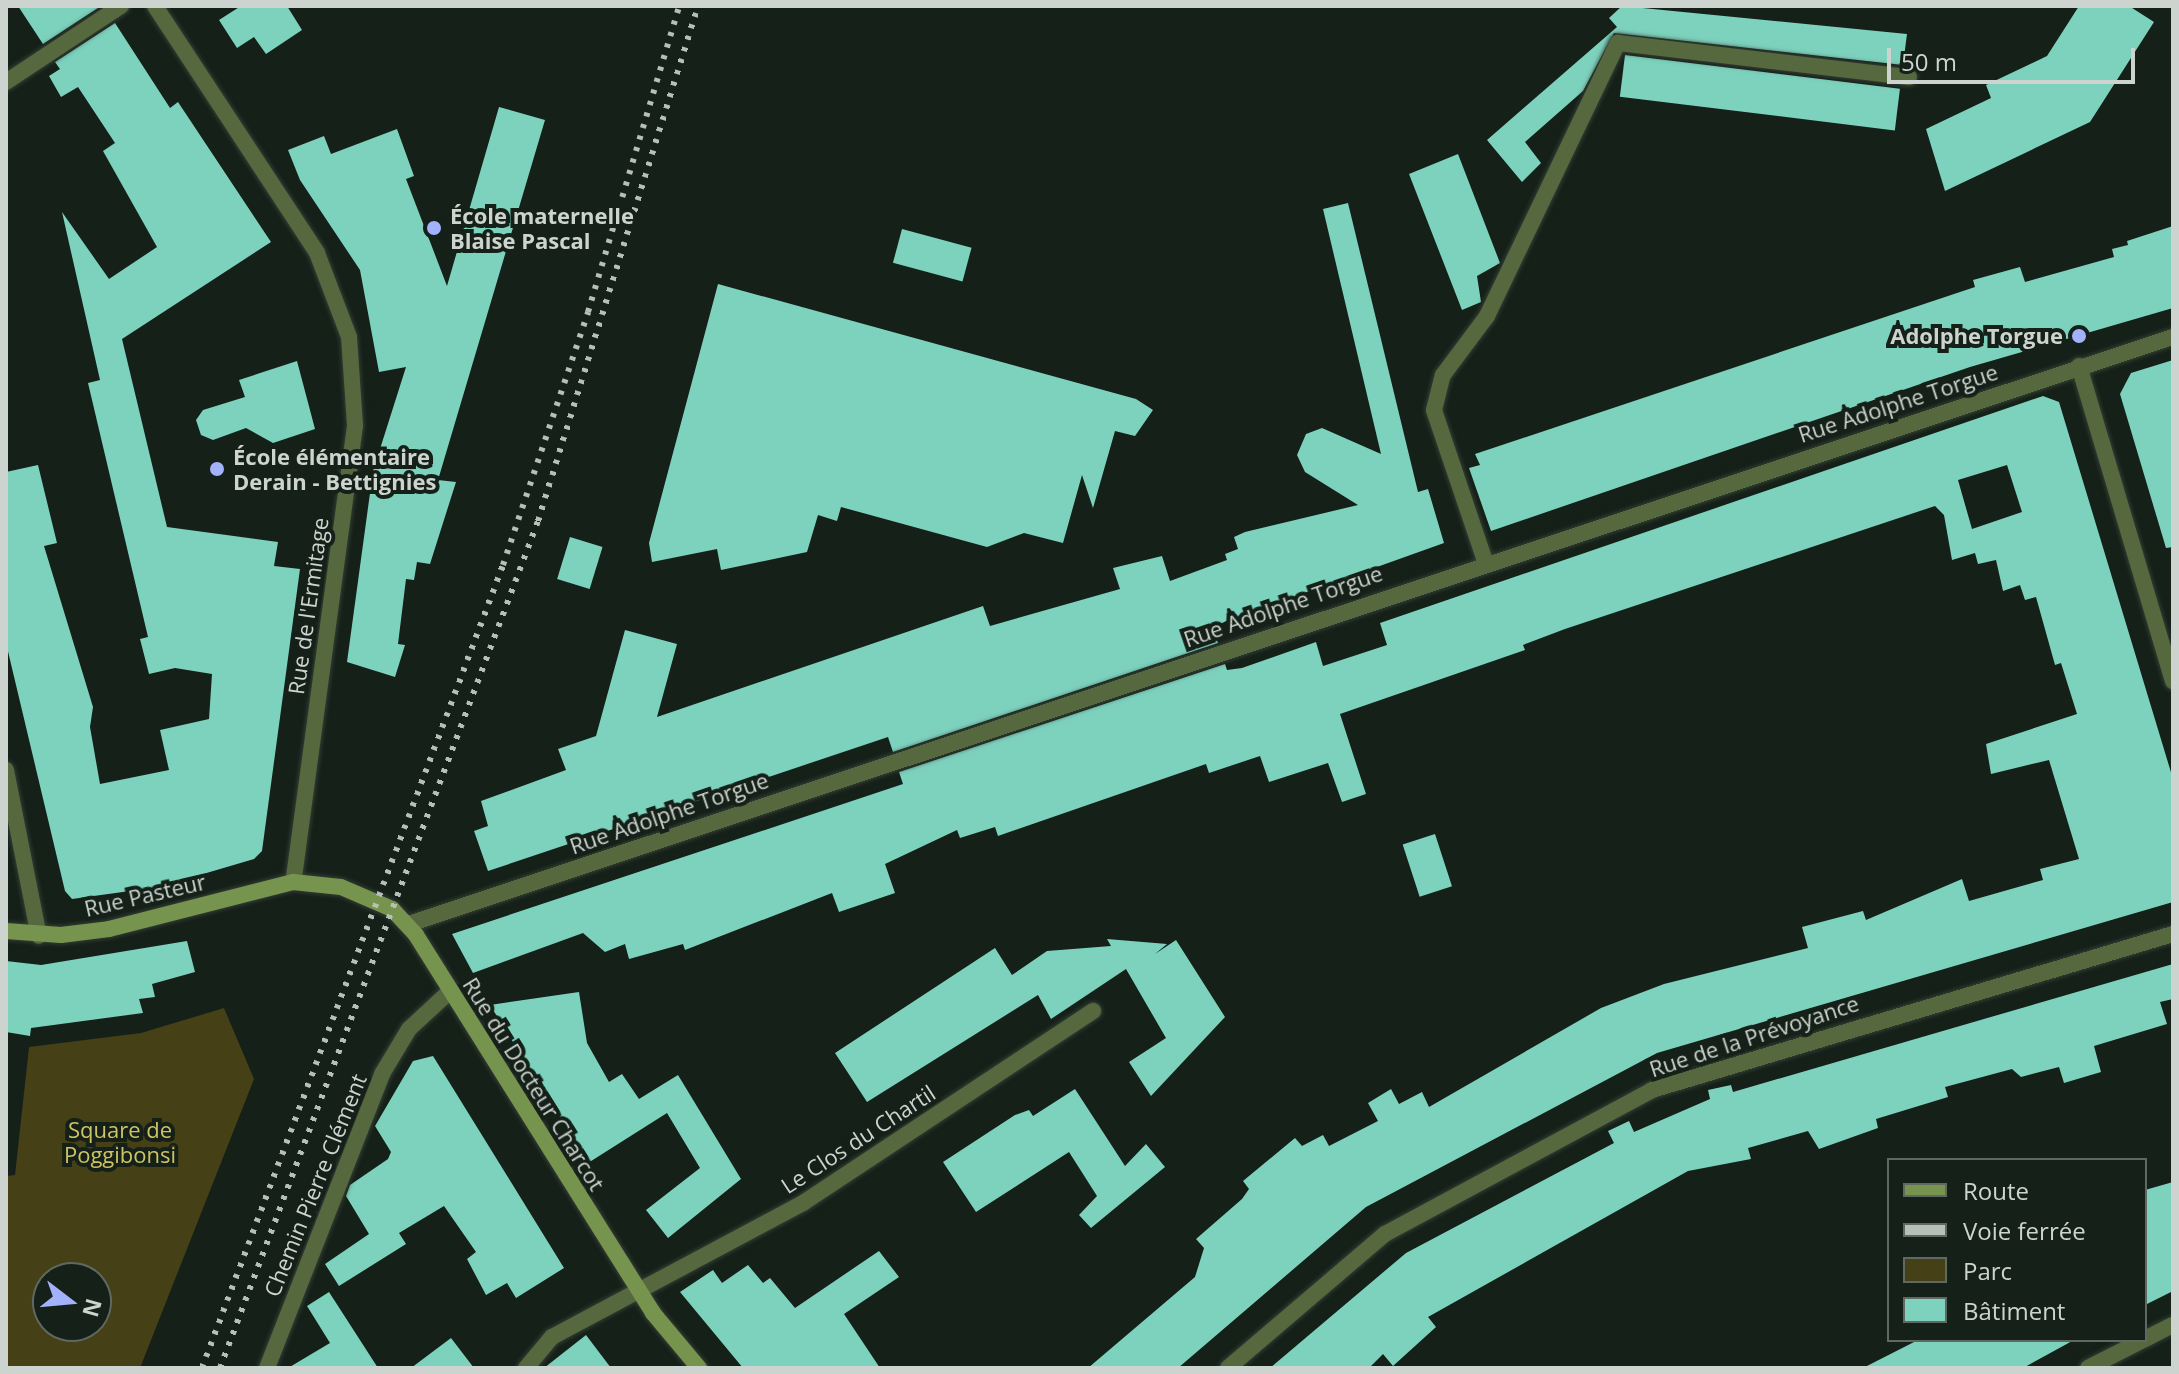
<!DOCTYPE html>
<html>
<head>
<meta charset="utf-8">
<style>
	body { margin:0 }
	#map { position:relative; width:2179px; height:1374px; overflow:hidden; background:#152018; font-family:"Open Sans",sans-serif }
	div>[style] { position:absolute }
	[style*='--x'] { left:calc(var(--x)*1px); top:calc(var(--y)*1px); width:calc(var(--w)*1px); rotate:calc(var(--a)*1deg) }
	.green>* { inset:0; background:#454016 }
	.building>* { inset:0; background:#7dd2bd; transform-origin:0 0 }
	.roads { filter:drop-shadow(0 0 2px #323d35) drop-shadow(0 0 2px #323d35) }
	.street>* { height:16px; margin:-8px; padding:0 8px; transform-origin:8px; border-radius:8px; background:#56683e }
	.secondary>* { height:16px; margin:-8px; padding:0 8px; transform-origin:8px; border-radius:8px; background:#77944e }
	.rail>* { height:6px; margin-top:-3px; transform-origin:0; background:repeating-linear-gradient(90deg,#b7bfb9 0 4px,transparent 0 12px) }
	.dots>* { width:22px; height:22px; translate:-50% -50%; box-sizing:border-box; border:4px solid #152018; border-radius:50% }
	span { translate:-50% -50%; white-space:nowrap; text-align:center; line-height:1.15; -webkit-text-stroke:8px #152018; paint-order:stroke }
	.poi-label { font-size:22px; color:#cdd4cf; font-weight:700 }
	.left { translate:0 -50%; text-align:left }
	.right { translate:-100% -50%; text-align:right }
	.street-label { font-size:22px; color:#cdd4cf }
	.park-label { font-size:22px; color:#cec363 }
	.frame { position:absolute; inset:0; border:8px solid #cdd4cf; pointer-events:none }
	.legend { position:absolute; left:1887px; top:1158px; width:260px; height:184px; box-sizing:border-box; background:#152018; border:2px solid #5f6861; margin:0; padding:10px 14px; list-style:none; font-size:24px; color:#cdd4cf }
	.legend li { display:flex; align-items:center; gap:16px; height:40px }
	.legend b { width:40px; border:2px solid #5f6861 }
	.north { position:absolute; left:32px; top:1262px; width:80px; height:80px; box-sizing:border-box; background:#152018; border:2px solid #5f6861; border-radius:50%; rotate:106deg; font-size:22px; font-weight:700; line-height:32px; text-align:center; color:#cdd4cf }
	.north::after { content:''; display:block; margin:auto; width:28px; height:36px; background:#a2b2fd; clip-path:polygon(50% 0,100% 100%,50% 72%,0 100%) }
	.scale { position:absolute; left:1887px; top:48px; width:248px; height:36px; box-sizing:border-box; border:4px solid #cdd4cf; border-top:0; padding-left:10px; font-size:24px; line-height:28px; white-space:nowrap; color:#cdd4cf; -webkit-text-stroke:6px #152018; paint-order:stroke }
</style>
</head>
<body>
<div id="map">
	<div class="green">
		<i style="clip-path:polygon(evenodd,224px 1008px,254px 1079px,140px 1368px,6px 1368px,6px 1176px,15px 1175px,29px 1047px,141px 1033px,224px 1008px,48px 1278px,96px 1278px,96px 1326px,48px 1326px,48px 1278px)"></i>
	</div>
	<div class="building">
		<i style="clip-path:polygon(18px 6px,101px 6px,43px 44px)"></i>
		<i style="clip-path:polygon(241px 6px,287px 6px,302px 30px,266px 54px,254px 37px,237px 48px,219px 20px)"></i>
		<i style="clip-path:polygon(1622px 6px,1907px 34px,1903px 65px,1614px 33px,1583px 91px,1525px 142px,1541px 163px,1522px 182px,1487px 140px,1617px 27px,1609px 18px)"></i>
		<i style="clip-path:polygon(2079px 6px,2129px 6px,2154px 22px,2090px 122px,1945px 191px,1926px 129px,1991px 98px,1986px 85px,2047px 56px)"></i>
		<i style="clip-path:polygon(115px 23px,170px 108px,178px 102px,271px 242px,122px 339px,167px 527px,278px 542px,274px 566px,300px 569px,262px 851px,254px 859px,159px 887px,72px 899px,65px 891px,6px 643px,6px 472px,38px 465px,57px 543px,44px 546px,93px 707px,90px 727px,100px 784px,169px 770px,160px 730px,209px 719px,212px 674px,175px 668px,149px 674px,140px 639px,148px 637px,88px 383px,100px 380px,62px 212px,109px 279px,157px 247px,103px 151px,115px 143px,78px 87px,61px 97px,49px 76px,60px 69px,55px 62px)"></i>
		<i style="left:1625px;top:55px;width:277px;height:42px;rotate:7deg"></i>
		<i style="clip-path:polygon(499px 107px,545px 120px,438px 480px,456px 482px,430px 564px,417px 562px,414px 580px,406px 579px,398px 644px,405px 645px,395px 677px,347px 662px,373px 471px,406px 367px,379px 372px,360px 270px,300px 180px,288px 150px,324px 136px,331px 154px,397px 129px,414px 176px,406px 179px,447px 286px)"></i>
		<i style="clip-path:polygon(1458px 154px,1500px 263px,1477px 276px,1481px 302px,1462px 310px,1409px 174px)"></i>
		<i style="clip-path:polygon(1348px 203px,1418px 492px,1428px 489px,1444px 543px,1226px 621px,1213px 628px,1218px 643px,893px 752px,888px 737px,488px 871px,474px 831px,488px 826px,481px 801px,566px 770px,558px 749px,596px 736px,625px 630px,677px 644px,657px 717px,983px 606px,990px 626px,1120px 589px,1113px 568px,1162px 556px,1170px 581px,1227px 560px,1225px 554px,1238px 549px,1234px 537px,1245px 532px,1358px 505px,1305px 472px,1297px 455px,1306px 434px,1322px 428px,1381px 454px,1323px 209px)"></i>
		<i style="clip-path:polygon(2173px 226px,2173px 308px,1970px 367px,1491px 531px,1469px 468px,1480px 465px,1475px 454px,1975px 287px,1973px 280px,2020px 267px,2025px 282px,2114px 257px,2112px 249px,2128px 245px,2127px 241px)"></i>
		<i style="left:902px;top:229px;width:72px;height:35px;rotate:15deg"></i>
		<i style="clip-path:polygon(718px 284px,1136px 399px,1153px 410px,1135px 436px,1115px 431px,1093px 508px,1082px 475px,1063px 543px,1024px 533px,987px 547px,841px 507px,837px 521px,818px 515px,807px 552px,721px 570px,717px 549px,652px 562px,649px 543px)"></i>
		<i style="clip-path:polygon(2173px 360px,2173px 547px,2166px 548px,2120px 394px,2131px 373px)"></i>
		<i style="clip-path:polygon(297px 361px,315px 429px,273px 443px,246px 428px,213px 440px,201px 435px,196px 420px,203px 410px,245px 397px,239px 380px)"></i>
		<i style="clip-path:polygon(evenodd,2043px 396px,2059px 402px,2173px 779px,2173px 902px,1657px 1053px,1366px 1207px,1178px 1368px,1088px 1368px,1195px 1277px,1204px 1248px,1196px 1239px,1242px 1199px,1249px 1189px,1243px 1181px,1295px 1138px,1302px 1146px,1323px 1135px,1329px 1146px,1378px 1121px,1368px 1103px,1391px 1089px,1399px 1104px,1422px 1092px,1429px 1107px,1601px 1008px,1664px 984px,1808px 948px,1802px 927px,1863px 911px,1866px 920px,1962px 879px,1969px 901px,2043px 880px,2040px 869px,2079px 859px,2049px 760px,1991px 774px,1986px 744px,2077px 714px,2061px 663px,2055px 665px,2036px 597px,2025px 600px,2020px 585px,2003px 591px,1996px 560px,1978px 564px,1975px 553px,1952px 560px,1944px 515px,1935px 506px,1565px 629px,1523px 645px,1525px 650px,1340px 714px,1366px 794px,1342px 802px,1328px 763px,1269px 782px,1260px 756px,1209px 773px,1206px 764px,998px 836px,995px 827px,960px 838px,957px 830px,885px 864px,895px 893px,839px 912px,832px 893px,685px 950px,683px 944px,629px 959px,625px 944px,605px 952px,583px 933px,473px 973px,452px 934px,903px 784px,899px 772px,1225px 664px,1227px 670px,1242px 668px,1316px 642px,1323px 666px,1387px 645px,1380px 623px,2043px 396px,2007px 465px,2022px 512px,1972px 529px,1958px 480px,2007px 465px)"></i>
		<i style="left:570px;top:537px;width:34px;height:44px;rotate:17deg"></i>
		<i style="left:1435px;top:834px;width:55px;height:34px;rotate:72deg"></i>
		<i style="clip-path:polygon(1107px 939px,1167px 944px,1155px 954px,1176px 940px,1225px 1017px,1151px 1096px,1129px 1062px,1166px 1038px,1126px 969px,1051px 1019px,1038px 995px,867px 1102px,835px 1053px,995px 948px,1012px 975px,1047px 951px,1111px 946px)"></i>
		<i style="clip-path:polygon(187px 941px,195px 972px,152px 984px,155px 997px,139px 999px,143px 1013px,31px 1028px,30px 1036px,6px 1032px,6px 961px,41px 965px)"></i>
		<i style="clip-path:polygon(2173px 964px,2173px 999px,2160px 1002px,2167px 1024px,2094px 1046px,2101px 1072px,2064px 1083px,2059px 1067px,2021px 1077px,2012px 1069px,1945px 1087px,1948px 1097px,1876px 1119px,1878px 1128px,1819px 1149px,1808px 1131px,1748px 1148px,1751px 1159px,1688px 1171px,1428px 1317px,1436px 1327px,1393px 1366px,1383px 1354px,1369px 1368px,1270px 1368px,1406px 1253px,1614px 1143px,1608px 1131px,1629px 1121px,1634px 1132px,1710px 1099px,1708px 1090px,1731px 1085px,1733px 1092px)"></i>
		<i style="clip-path:polygon(579px 992px,587px 1043px,609px 1082px,622px 1074px,639px 1099px,678px 1075px,741px 1179px,668px 1238px,646px 1210px,700px 1168px,667px 1113px,588px 1163px,490px 1005px)"></i>
		<i style="clip-path:polygon(433px 1056px,564px 1268px,516px 1298px,507px 1283px,486px 1295px,467px 1259px,476px 1252px,444px 1206px,399px 1233px,406px 1244px,339px 1286px,325px 1264px,369px 1234px,346px 1196px,350px 1185px,388px 1159px,391px 1152px,375px 1126px,413px 1061px)"></i>
		<i style="clip-path:polygon(1075px 1089px,1125px 1166px,1146px 1144px,1165px 1167px,1091px 1228px,1079px 1215px,1097px 1196px,1069px 1152px,976px 1212px,943px 1162px,1015px 1115px,1029px 1110px,1033px 1116px)"></i>
		<i style="clip-path:polygon(2173px 1182px,2173px 1291px,2145px 1305px,2145px 1190px)"></i>
		<i style="clip-path:polygon(879px 1251px,899px 1277px,844px 1314px,880px 1368px,743px 1368px,680px 1292px,713px 1270px,722px 1283px,748px 1265px,763px 1283px,770px 1278px,795px 1308px)"></i>
		<i style="clip-path:polygon(329px 1292px,378px 1368px,288px 1368px,330px 1343px,307px 1306px)"></i>
		<i style="clip-path:polygon(586px 1335px,611px 1368px,544px 1368px)"></i>
		<i style="clip-path:polygon(451px 1338px,474px 1368px,411px 1368px)"></i>
		<i style="clip-path:polygon(1918px 1340px,2074px 1340px,2023px 1368px,1863px 1368px)"></i>
	</div>
	<div class="roads">
		<div class="street">
			<i style="--x:155;--y:6;--w:295;--a:56.7"></i>
			<i style="--x:317;--y:253;--w:90;--a:69.1"></i>
			<i style="--x:349;--y:337;--w:89;--a:86.1"></i>
			<i style="--x:355;--y:426;--w:460;--a:97.7"></i>
			<i style="--x:6;--y:82;--w:138;--a:-33.5"></i>
			<i style="--x:2079;--y:366;--w:329;--a:73.4"></i>
			<i style="--x:1485;--y:561;--w:159;--a:-108.7"></i>
			<i style="--x:1434;--y:410;--w:36;--a:-76"></i>
			<i style="--x:1443;--y:375;--w:74;--a:-53.3"></i>
			<i style="--x:1487;--y:316;--w:303;--a:-64.4"></i>
			<i style="--x:1618;--y:43;--w:293;--a:6.7"></i>
			<i style="--x:6;--y:770;--w:169;--a:78.8"></i>
			<i style="--x:409;--y:924;--w:1859;--a:-18.41"></i>
			<i style="--x:2145;--y:1339;--w:31;--a:-27"></i>
			<i style="--x:267;--y:1368;--w:316;--a:-68.6"></i>
			<i style="--x:382;--y:1074;--w:52;--a:-59"></i>
			<i style="--x:409;--y:1029;--w:54;--a:-42.8"></i>
			<i style="--x:526;--y:1368;--w:40;--a:-50"></i>
			<i style="--x:552;--y:1337;--w:285;--a:-28.1"></i>
			<i style="--x:803;--y:1203;--w:348;--a:-33.5"></i>
			<i style="--x:1228;--y:1368;--w:206;--a:-40.5"></i>
			<i style="--x:1385;--y:1234;--w:303;--a:-28.3"></i>
			<i style="--x:1652;--y:1090;--w:544;--a:-16.67"></i>
			<i style="--x:2088;--y:1368;--w:62;--a:-27"></i>
		</div>
		<div class="secondary">
			<i style="--x:6;--y:931;--w:55;--a:4.2"></i>
			<i style="--x:61;--y:935;--w:48;--a:-7.1"></i>
			<i style="--x:109;--y:929;--w:190;--a:-14.3"></i>
			<i style="--x:293;--y:882;--w:48;--a:5.9"></i>
			<i style="--x:341;--y:887;--w:56;--a:23.3"></i>
			<i style="--x:392;--y:909;--w:35;--a:47"></i>
			<i style="--x:416;--y:935;--w:446;--a:57.9"></i>
			<i style="--x:653;--y:1313;--w:72;--a:50.1"></i>
		</div>
	</div>
	<div class="rail">
		<i style="--x:202;--y:1368;--w:858;--a:-69.45"></i>
		<i style="--x:503;--y:565;--w:267;--a:-71.4"></i>
		<i style="--x:588;--y:312;--w:319;--a:-73.4"></i>
		<i style="--x:220;--y:1368;--w:905;--a:-69.42"></i>
		<i style="--x:538;--y:521;--w:539;--a:-72.74"></i>
	</div>
	<div class="dots">
		<i style="left:434px;top:228px;background:#a2b2fd"></i>
		<i style="left:2079px;top:336px;background:#a2b2fd"></i>
		<i style="left:217px;top:469px;background:#a2b2fd"></i>
	</div>
	<div class="poi-label">
		<span class="left" style="left:450px;top:228px">École maternelle<br>Blaise Pascal</span>
		<span class="right" style="left:2063px;top:336px">Adolphe Torgue</span>
		<span class="left" style="left:233px;top:469px">École élémentaire<br>Derain - Bettignies</span>
	</div>
	<div class="street-label">
		<span style="left:1898px;top:403px;rotate:-18deg">Rue Adolphe Torgue</span>
		<span style="left:308px;top:606px;rotate:-82deg">Rue de l'Ermitage</span>
		<span style="left:1283px;top:606px;rotate:-19deg">Rue Adolphe Torgue</span>
		<span style="left:669px;top:813px;rotate:-19deg">Rue Adolphe Torgue</span>
		<span style="left:145px;top:895px;rotate:-13deg">Rue Pasteur</span>
		<span style="left:1754px;top:1036px;rotate:-18deg">Rue de la Prévoyance</span>
		<span style="left:534px;top:1084px;rotate:58deg">Rue du Docteur Charcot</span>
		<span style="left:858px;top:1139px;rotate:-33deg">Le Clos du Chartil</span>
		<span style="left:315px;top:1185px;rotate:-68deg">Chemin Pierre Clément</span>
	</div>
	<div class="park-label">
		<span style="left:120px;top:1142px">Square de<br>Poggibonsi</span>
	</div>
	<div class="frame"></div>
	<ul class="legend">
	<li><b style="height:10px;background:#77944e"></b>Route</li>
	<li><b style="height:10px;background:#b7bfb9"></b>Voie ferrée</li>
	<li><b style="height:22px;background:#454016"></b>Parc</li>
	<li><b style="height:22px;background:#7dd2bd"></b>Bâtiment</li>
	</ul>
	<div class="north">N</div>
	<div class="scale">50 m</div>
</div>
</body>
</html>
